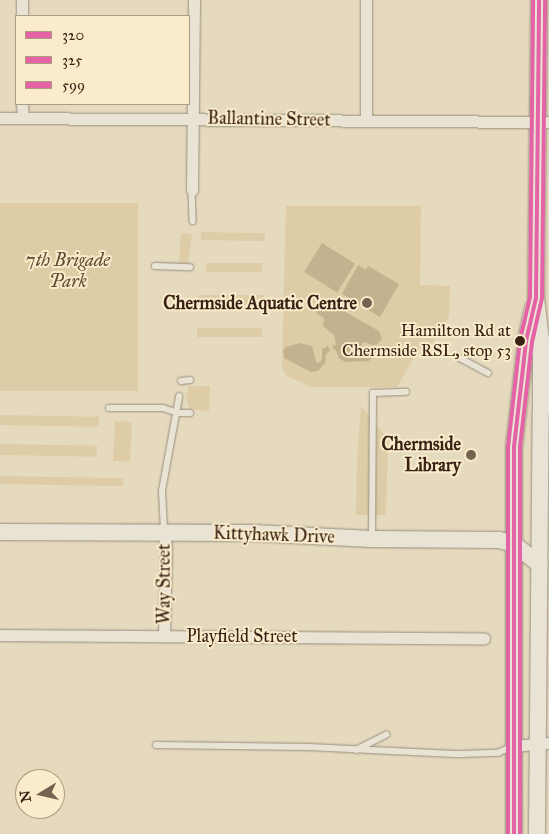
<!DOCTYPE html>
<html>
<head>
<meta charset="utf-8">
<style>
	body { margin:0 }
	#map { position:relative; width:549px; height:834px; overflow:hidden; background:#e6dabe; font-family:"IM FELL Great Primer",serif }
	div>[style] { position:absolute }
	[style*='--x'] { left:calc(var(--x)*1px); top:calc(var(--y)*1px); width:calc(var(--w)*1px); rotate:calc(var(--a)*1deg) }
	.green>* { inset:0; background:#decca6; transform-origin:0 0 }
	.water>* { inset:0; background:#c4b18e; transform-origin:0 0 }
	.roads { filter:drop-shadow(0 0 1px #988f7e) drop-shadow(0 0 1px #988f7e) }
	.lane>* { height:5.5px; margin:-2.75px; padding:0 2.75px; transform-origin:2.75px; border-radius:2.75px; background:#e9e3d6 }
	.street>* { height:11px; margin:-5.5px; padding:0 5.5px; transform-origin:5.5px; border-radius:5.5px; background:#e9e3d6 }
	.secondary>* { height:16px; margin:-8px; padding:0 8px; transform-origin:8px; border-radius:8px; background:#e9e3d6 }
	.bus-1>* { height:4px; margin:-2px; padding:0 2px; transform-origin:2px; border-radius:2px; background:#e463a4 }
	.bus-2>* { height:4px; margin:-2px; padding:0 2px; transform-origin:2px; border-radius:2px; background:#e463a4 }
	.bus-3>* { height:4px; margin:-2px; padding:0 2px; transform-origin:2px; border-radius:2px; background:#e463a4 }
	.dots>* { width:14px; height:14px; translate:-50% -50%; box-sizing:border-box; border:2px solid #faebca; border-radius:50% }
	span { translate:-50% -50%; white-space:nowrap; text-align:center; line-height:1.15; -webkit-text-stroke:4px #faebca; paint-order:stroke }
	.bus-label { font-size:17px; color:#392215 }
	.right { translate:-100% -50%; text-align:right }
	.street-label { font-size:18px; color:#392215 }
	.park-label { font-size:18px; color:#604a34; font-style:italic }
	.poi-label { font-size:18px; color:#392215; font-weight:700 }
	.legend { position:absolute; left:15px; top:15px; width:175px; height:90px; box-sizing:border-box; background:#faebca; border:1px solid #ad9b82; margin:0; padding:6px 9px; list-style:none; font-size:15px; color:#392215 }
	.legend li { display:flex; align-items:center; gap:10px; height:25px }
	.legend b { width:25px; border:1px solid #ad9b82 }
	.north { position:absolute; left:15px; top:769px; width:50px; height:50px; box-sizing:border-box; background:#faebca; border:1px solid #ad9b82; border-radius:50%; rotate:261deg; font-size:14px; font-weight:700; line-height:20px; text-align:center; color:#392215 }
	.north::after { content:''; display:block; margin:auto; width:18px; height:22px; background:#766250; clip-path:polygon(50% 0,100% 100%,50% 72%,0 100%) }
</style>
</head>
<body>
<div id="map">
	<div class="green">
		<i style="left:0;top:203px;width:138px;height:188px"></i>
		<i style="clip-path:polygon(286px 206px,421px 206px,420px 285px,450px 286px,449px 317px,429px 350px,420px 347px,397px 387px,311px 387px,287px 376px,282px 368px)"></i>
		<i style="left:201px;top:232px;width:64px;height:8px;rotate:1deg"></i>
		<i style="clip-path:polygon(181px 233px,192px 234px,188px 265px,179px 263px)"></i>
		<i style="left:206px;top:263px;width:56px;height:9px"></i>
		<i style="left:264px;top:295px;width:10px;height:66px;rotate:90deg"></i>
		<i style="left:262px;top:328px;width:9px;height:65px;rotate:90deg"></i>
		<i style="clip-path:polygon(189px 386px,210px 386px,209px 411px,190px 409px,186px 398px)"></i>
		<i style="clip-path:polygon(361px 406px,388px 439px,386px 515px,356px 515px,357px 462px)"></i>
		<i style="left:0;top:415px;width:99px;height:10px;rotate:1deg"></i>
		<i style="left:115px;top:421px;width:17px;height:40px;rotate:3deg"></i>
		<i style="left:0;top:444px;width:97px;height:11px;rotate:1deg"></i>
		<i style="left:0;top:476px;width:123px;height:8px;rotate:1deg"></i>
	</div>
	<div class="water">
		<i style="left:322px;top:243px;width:39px;height:34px;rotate:32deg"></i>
		<i style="clip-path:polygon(358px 265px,366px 270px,368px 266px,399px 284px,380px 317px,342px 294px)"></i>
		<i style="clip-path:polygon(335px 306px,379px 331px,382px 338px,378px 344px,373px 345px,363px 342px,360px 348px,371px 352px,372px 358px,369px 361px,345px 362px,339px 358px,336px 350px,334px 350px,332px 346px,336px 345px,334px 335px,323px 326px,324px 318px,316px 313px,317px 310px,325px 311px,327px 308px)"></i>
		<i style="clip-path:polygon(300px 343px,312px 346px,316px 362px,318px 363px,322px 360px,322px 349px,328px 346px,330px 351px,326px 354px,325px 363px,318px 371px,311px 372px,284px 358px,283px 350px,286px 347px)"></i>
	</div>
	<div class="roads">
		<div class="lane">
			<i style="--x:192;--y:190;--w:31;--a:88"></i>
			<i style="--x:155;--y:266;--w:35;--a:2"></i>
			<i style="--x:458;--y:357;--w:34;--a:28"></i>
			<i style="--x:181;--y:381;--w:9;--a:-6"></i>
			<i style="--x:109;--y:408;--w:54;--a:0"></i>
			<i style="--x:163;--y:408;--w:16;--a:18"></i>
			<i style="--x:178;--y:413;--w:12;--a:0"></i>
			<i style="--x:164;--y:530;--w:39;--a:-93"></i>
			<i style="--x:162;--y:491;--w:96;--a:-79.7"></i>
			<i style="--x:372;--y:537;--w:144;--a:-89.6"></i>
			<i style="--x:373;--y:393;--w:33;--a:-2"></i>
			<i style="--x:156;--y:745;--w:153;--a:0.7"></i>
			<i style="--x:309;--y:747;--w:151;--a:2.7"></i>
			<i style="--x:460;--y:754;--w:38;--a:-2"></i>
			<i style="--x:498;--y:753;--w:14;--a:-25"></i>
			<i style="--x:356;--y:750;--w:34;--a:-27"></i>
		</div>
		<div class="street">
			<i style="--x:22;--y:16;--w:16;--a:-90"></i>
			<i style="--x:22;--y:104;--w:14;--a:86"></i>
			<i style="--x:0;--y:118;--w:549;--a:0.42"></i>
			<i style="--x:366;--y:120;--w:120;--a:-90"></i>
			<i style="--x:192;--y:190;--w:190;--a:-89.4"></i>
			<i style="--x:164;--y:532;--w:17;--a:83"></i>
			<i style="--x:166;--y:549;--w:87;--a:91.3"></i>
			<i style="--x:0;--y:635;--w:484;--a:0.4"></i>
			<i style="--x:513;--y:746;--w:36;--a:-5"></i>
		</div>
		<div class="secondary">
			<i style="--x:0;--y:532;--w:253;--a:0.2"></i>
			<i style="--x:253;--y:533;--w:119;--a:2.9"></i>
			<i style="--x:372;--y:539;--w:127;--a:0.5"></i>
			<i style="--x:499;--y:540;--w:16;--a:15"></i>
			<i style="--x:514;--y:544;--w:33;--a:39"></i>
			<i style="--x:514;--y:834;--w:387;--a:-90"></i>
			<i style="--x:514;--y:447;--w:107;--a:-83.5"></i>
			<i style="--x:526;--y:341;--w:34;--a:-78"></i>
			<i style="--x:537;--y:834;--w:422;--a:-89.5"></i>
			<i style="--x:541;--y:412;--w:72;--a:-90"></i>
			<i style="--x:541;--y:340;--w:42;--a:-96.8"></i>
			<i style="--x:536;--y:298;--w:298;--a:-89.4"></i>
		</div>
	</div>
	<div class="bus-1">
		<i style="--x:514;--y:834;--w:387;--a:-90"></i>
		<i style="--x:514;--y:447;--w:107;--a:-83.5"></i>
		<i style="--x:526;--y:341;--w:44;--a:-76.9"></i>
		<i style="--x:536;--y:298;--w:298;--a:-89.4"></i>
	</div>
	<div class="bus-2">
		<i style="--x:520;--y:834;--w:387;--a:-90"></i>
		<i style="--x:520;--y:447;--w:106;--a:-83.5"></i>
		<i style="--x:532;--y:342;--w:45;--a:-77.2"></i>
		<i style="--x:542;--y:298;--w:298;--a:-89.4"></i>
	</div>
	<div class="bus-3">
		<i style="--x:508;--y:834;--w:387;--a:-90"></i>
		<i style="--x:508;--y:447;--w:108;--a:-83.6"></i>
		<i style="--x:520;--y:340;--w:44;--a:-76.9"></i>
		<i style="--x:530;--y:297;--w:297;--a:-89.4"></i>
	</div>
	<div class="dots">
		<i style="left:367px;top:303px;background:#766250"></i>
		<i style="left:520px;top:341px;background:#392215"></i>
		<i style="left:471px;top:455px;background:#766250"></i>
	</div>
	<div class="bus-label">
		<span class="right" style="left:511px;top:341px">Hamilton Rd at<br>Chermside RSL, stop 53</span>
	</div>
	<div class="street-label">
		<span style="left:269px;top:119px;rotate:1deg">Ballantine Street</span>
		<span style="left:274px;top:535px;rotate:2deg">Kittyhawk Drive</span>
		<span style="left:164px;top:584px;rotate:-90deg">Way Street</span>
		<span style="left:242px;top:636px">Playfield Street</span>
	</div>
	<div class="park-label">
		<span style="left:68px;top:271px">7th Brigade<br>Park</span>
	</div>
	<div class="poi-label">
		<span class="right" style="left:357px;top:303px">Chermside Aquatic Centre</span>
		<span class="right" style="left:461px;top:455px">Chermside<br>Library</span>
	</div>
	<ul class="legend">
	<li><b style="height:6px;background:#e463a4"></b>320</li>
	<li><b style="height:6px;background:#e463a4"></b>325</li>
	<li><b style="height:6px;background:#e463a4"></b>599</li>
	</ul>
	<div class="north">N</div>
</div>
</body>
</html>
